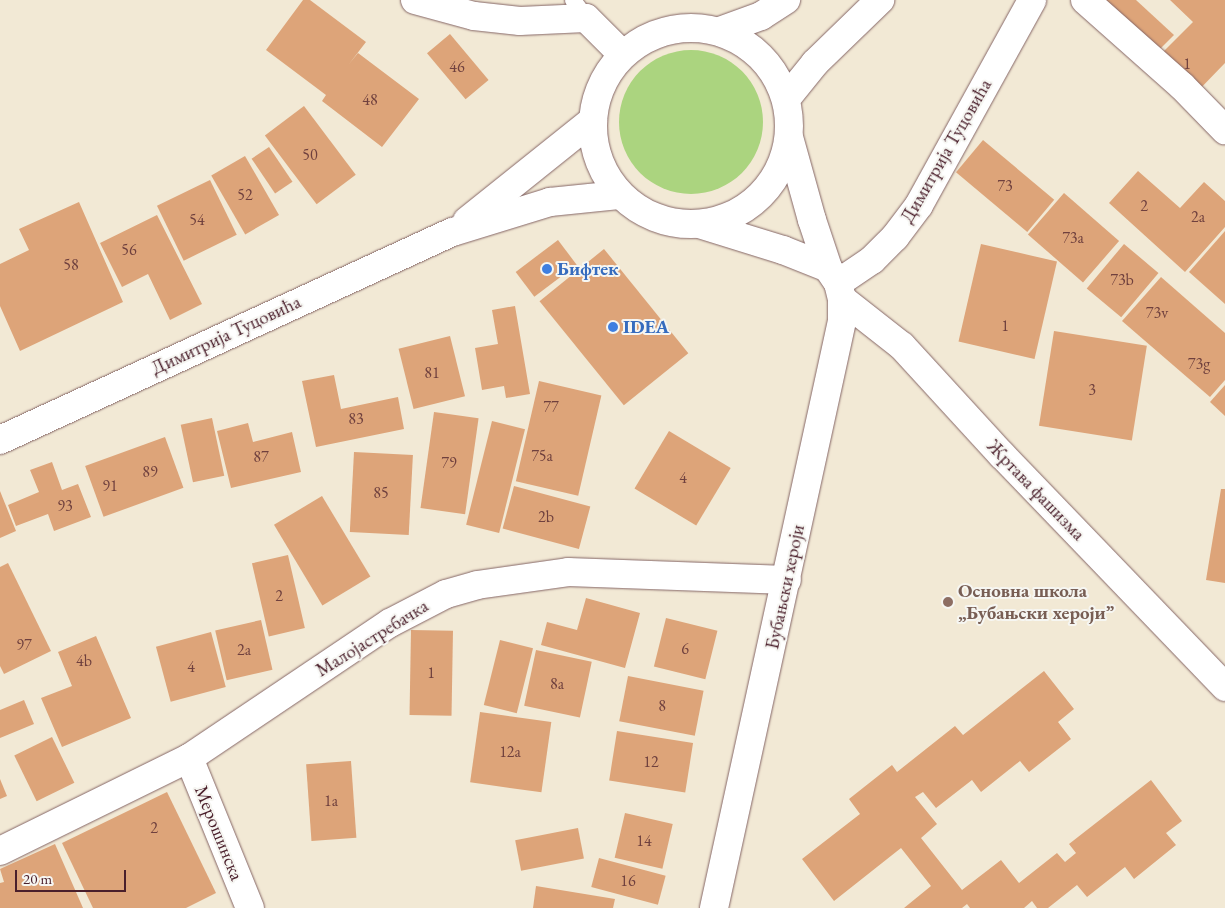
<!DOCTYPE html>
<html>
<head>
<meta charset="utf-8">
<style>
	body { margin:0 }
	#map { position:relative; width:1225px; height:908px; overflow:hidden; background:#f2e9d5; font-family:"EB Garamond",serif }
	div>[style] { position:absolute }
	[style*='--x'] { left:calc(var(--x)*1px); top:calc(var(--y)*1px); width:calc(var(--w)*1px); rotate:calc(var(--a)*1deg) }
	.green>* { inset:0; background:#abd47f }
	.round { border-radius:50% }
	.building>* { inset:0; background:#dda479; transform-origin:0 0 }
	.roads { filter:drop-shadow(0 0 1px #856666) drop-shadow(0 0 1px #856666) }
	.service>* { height:16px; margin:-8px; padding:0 8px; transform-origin:8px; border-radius:8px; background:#fff }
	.minor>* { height:28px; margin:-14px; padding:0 14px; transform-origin:14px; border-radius:14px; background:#fff }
	.secondary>* { height:28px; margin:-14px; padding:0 14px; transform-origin:14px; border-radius:14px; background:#fff }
	.secondary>.ring { margin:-14px; padding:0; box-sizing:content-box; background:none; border:28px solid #fff; border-radius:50% }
	.dots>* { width:14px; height:14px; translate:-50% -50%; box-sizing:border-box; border:2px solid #f6f6f2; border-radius:50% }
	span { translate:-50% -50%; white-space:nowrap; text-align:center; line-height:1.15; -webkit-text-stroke:4px #f6f6f2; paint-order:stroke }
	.number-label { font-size:16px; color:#6f403e }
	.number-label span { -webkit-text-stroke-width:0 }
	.street-label { font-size:19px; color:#4a1f2b }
	.shop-label { font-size:19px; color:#366cbe; font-weight:700 }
	.left { translate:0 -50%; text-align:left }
	.education-label { font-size:19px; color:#785e54; font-weight:700 }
	.scale { position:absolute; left:15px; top:870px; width:111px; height:22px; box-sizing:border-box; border:2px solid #4a1f2b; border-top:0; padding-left:6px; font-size:15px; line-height:18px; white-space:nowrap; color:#4a1f2b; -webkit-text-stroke:4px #f6f6f2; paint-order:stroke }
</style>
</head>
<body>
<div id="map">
	<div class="green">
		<i class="round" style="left:619px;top:50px;width:144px;height:144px"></i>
	</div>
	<div class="building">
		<i style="clip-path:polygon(303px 0,310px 0,366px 42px,349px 64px,358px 53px,419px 99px,382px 147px,322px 101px,326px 95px,266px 50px)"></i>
		<i style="clip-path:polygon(1091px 0,1136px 0,1174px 35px,1152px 57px)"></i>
		<i style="clip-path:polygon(1170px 0,1225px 0,1225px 63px,1194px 95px,1157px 58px,1193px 22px)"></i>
		<i style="left:450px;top:34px;width:60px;height:30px;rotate:50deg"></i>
		<i style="left:304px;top:106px;width:86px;height:49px;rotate:53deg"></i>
		<i style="left:983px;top:140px;width:93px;height:42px;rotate:40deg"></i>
		<i style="left:269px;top:147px;width:42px;height:21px;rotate:56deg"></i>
		<i style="left:245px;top:156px;width:68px;height:39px;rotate:60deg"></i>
		<i style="clip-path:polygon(1138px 171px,1180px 208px,1204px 182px,1225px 201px,1225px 227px,1185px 272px,1109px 203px)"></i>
		<i style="left:210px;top:180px;width:61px;height:59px;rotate:64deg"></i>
		<i style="left:1064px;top:193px;width:73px;height:55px;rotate:41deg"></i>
		<i style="clip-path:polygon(79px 202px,123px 302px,20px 351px,0 306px,0 264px,29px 250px,19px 229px)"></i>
		<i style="clip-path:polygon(157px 215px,202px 304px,170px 320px,148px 274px,122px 287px,100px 243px)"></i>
		<i style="clip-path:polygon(1225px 231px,1225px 304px,1189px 272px)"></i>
		<i style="left:558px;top:240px;width:31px;height:53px;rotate:53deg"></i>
		<i style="left:981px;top:244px;width:78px;height:100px;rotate:13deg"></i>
		<i style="left:1124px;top:244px;width:45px;height:58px;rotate:40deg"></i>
		<i style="left:604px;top:249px;width:134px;height:83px;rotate:51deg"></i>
		<i style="clip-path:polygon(1161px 277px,1225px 333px,1225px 380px,1210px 397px,1122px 321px)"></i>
		<i style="clip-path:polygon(515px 306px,530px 394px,506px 398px,504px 386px,482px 390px,475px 348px,498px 344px,492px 310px)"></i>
		<i style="left:1054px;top:331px;width:94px;height:96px;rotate:9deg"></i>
		<i style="left:450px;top:336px;width:62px;height:53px;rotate:76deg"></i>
		<i style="clip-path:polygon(334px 375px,341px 409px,398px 397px,404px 429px,316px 447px,302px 381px)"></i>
		<i style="left:539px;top:381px;width:64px;height:103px;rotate:13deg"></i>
		<i style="clip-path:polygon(1225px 385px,1225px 416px,1210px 402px)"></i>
		<i style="left:434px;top:412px;width:45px;height:97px;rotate:8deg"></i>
		<i style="left:212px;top:418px;width:59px;height:32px;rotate:78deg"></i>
		<i style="left:492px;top:421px;width:34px;height:107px;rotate:14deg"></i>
		<i style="clip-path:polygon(248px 423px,253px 442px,292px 432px,301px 472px,231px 488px,217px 431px)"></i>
		<i style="left:669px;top:431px;width:72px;height:67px;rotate:31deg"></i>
		<i style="left:165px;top:437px;width:54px;height:85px;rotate:70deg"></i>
		<i style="left:354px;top:452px;width:59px;height:80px;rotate:3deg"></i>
		<i style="clip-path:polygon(52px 462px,62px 490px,78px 484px,91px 517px,54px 531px,48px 514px,16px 526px,8px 505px,39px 492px,30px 470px)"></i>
		<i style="left:514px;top:486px;width:79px;height:44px;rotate:15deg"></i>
		<i style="clip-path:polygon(1221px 489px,1225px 489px,1225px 583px,1206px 580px)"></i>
		<i style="clip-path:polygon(0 491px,16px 531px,0 538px)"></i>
		<i style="left:322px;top:496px;width:94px;height:56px;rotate:59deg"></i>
		<i style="left:288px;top:555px;width:75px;height:37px;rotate:77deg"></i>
		<i style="clip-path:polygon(8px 563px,51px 651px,4px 674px,0 666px,0 567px)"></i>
		<i style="clip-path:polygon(586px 598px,640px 613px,625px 668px,541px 645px,547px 622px,577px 630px)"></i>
		<i style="left:666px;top:618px;width:53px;height:50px;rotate:14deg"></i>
		<i style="left:261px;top:620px;width:51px;height:47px;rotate:77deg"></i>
		<i style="left:411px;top:630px;width:42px;height:85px;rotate:1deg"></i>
		<i style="left:211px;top:632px;width:57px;height:57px;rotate:75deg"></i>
		<i style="clip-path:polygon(96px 636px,131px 718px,62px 747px,41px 698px,72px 686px,58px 652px)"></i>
		<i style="left:500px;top:640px;width:34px;height:67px;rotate:14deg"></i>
		<i style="left:536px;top:650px;width:57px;height:57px;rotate:12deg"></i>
		<i style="clip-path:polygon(1044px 671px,1074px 709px,1058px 722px,1071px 739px,1029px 772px,1020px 761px,981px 792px,972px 780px,936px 808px,923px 792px,915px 797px,937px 824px,921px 838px,962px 890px,1001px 860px,1019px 883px,1057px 853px,1065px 862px,1076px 853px,1069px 844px,1151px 780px,1182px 821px,1166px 833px,1176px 845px,1134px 879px,1125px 867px,1087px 897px,1077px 885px,1048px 908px,1037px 908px,1032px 901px,1024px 908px,970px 908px,967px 904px,962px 908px,904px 908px,931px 886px,901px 848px,834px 901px,802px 859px,860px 814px,849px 799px,892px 765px,897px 772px,955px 726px,963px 735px)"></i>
		<i style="left:628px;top:676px;width:77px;height:46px;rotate:11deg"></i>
		<i style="clip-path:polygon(24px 700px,34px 724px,0 738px,0 710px)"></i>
		<i style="left:480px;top:712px;width:72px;height:71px;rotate:8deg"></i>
		<i style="left:617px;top:731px;width:77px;height:50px;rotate:9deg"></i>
		<i style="left:52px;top:737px;width:51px;height:42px;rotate:64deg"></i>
		<i style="left:351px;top:761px;width:77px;height:45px;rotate:86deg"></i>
		<i style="clip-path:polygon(0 779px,7px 796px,0 799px)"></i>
		<i style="clip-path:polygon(167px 792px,216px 893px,186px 908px,93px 908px,62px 843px)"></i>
		<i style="left:625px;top:813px;width:49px;height:46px;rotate:13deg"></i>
		<i style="left:578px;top:828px;width:31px;height:64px;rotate:79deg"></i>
		<i style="clip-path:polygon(55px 844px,83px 908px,0 908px,0 883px,4px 882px,0 869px)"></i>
		<i style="left:599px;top:858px;width:69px;height:30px;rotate:15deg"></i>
		<i style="clip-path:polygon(536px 886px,615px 899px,613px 908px,533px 908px)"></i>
	</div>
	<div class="roads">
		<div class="service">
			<i style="--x:573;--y:0;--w:22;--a:54"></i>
		</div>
		<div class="minor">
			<i style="--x:415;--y:0;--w:61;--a:15.2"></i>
			<i style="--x:474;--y:16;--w:46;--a:6.2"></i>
			<i style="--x:520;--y:21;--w:66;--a:-2.6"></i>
			<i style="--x:586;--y:18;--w:52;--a:45"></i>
			<i style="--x:1085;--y:0;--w:130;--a:41.6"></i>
			<i style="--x:1182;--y:86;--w:62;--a:45.7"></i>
			<i style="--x:702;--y:225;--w:85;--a:17.2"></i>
			<i style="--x:783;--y:250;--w:48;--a:21.8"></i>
			<i style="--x:838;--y:283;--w:41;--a:-34.1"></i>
			<i style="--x:872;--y:260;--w:33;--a:-45"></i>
			<i style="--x:895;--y:237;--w:40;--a:-53"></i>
			<i style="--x:919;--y:205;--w:234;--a:-61.1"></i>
			<i style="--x:842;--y:299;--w:76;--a:38.1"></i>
			<i style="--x:902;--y:346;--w:148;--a:47.5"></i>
			<i style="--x:1002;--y:455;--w:322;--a:46.1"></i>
			<i style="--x:189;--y:758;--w:162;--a:67.9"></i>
			<i style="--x:0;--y:851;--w:211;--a:-26.2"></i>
			<i style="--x:189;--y:758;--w:242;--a:-33.9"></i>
			<i style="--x:390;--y:623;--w:63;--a:-27.4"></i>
			<i style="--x:446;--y:594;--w:32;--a:-16"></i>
			<i style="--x:477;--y:585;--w:92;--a:-8.1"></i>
			<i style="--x:568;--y:572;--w:219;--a:2.1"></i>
			<i style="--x:714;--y:908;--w:601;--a:-77.7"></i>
			<i style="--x:842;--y:321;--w:22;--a:-90"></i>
			<i style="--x:842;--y:299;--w:16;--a:-104"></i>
			<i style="--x:838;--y:283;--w:18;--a:-124"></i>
			<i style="--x:828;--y:268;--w:51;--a:-108.4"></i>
			<i style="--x:812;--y:220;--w:86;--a:-105.5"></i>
		</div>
		<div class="secondary">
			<i class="ring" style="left:593px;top:28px;width:168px;height:168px"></i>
			<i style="--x:720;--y:31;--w:44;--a:-20.1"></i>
			<i style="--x:761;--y:16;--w:30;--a:-33"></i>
			<i style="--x:786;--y:99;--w:46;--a:-51.1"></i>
			<i style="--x:815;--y:63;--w:91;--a:-44.1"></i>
			<i style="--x:467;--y:221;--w:161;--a:-38.7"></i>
			<i style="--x:0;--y:440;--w:498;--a:-24.7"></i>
			<i style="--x:453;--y:232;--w:102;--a:-17.2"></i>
			<i style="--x:550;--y:202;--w:69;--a:-5.8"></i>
		</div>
	</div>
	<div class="dots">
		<i style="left:547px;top:269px;background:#3f7fe0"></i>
		<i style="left:613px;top:327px;background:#3f7fe0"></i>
		<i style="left:948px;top:602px;background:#8d6e63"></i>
	</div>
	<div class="number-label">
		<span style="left:1187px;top:64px">1</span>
		<span style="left:457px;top:67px">46</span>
		<span style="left:370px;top:100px">48</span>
		<span style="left:310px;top:155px">50</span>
		<span style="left:1005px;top:186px">73</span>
		<span style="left:245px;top:195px">52</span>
		<span style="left:1144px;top:206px">2</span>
		<span style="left:1198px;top:217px">2a</span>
		<span style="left:197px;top:220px">54</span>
		<span style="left:1073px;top:238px">73a</span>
		<span style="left:129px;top:250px">56</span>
		<span style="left:71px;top:265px">58</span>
		<span style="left:1122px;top:280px">73b</span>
		<span style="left:1157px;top:313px">73v</span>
		<span style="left:1005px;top:326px">1</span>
		<span style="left:1199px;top:364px">73g</span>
		<span style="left:432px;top:373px">81</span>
		<span style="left:1092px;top:390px">3</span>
		<span style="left:551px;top:407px">77</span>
		<span style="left:356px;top:419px">83</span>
		<span style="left:542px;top:456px">75a</span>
		<span style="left:261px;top:457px">87</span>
		<span style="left:449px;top:463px">79</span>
		<span style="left:150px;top:472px">89</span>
		<span style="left:683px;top:478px">4</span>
		<span style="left:110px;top:486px">91</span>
		<span style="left:381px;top:493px">85</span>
		<span style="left:65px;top:506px">93</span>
		<span style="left:546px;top:517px">2b</span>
		<span style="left:279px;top:596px">2</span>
		<span style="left:24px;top:645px">97</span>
		<span style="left:685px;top:649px">6</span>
		<span style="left:244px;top:650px">2a</span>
		<span style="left:84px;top:661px">4b</span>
		<span style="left:191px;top:667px">4</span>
		<span style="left:431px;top:673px">1</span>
		<span style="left:557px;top:684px">8a</span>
		<span style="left:662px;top:706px">8</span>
		<span style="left:510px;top:752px">12a</span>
		<span style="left:651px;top:762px">12</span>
		<span style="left:331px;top:801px">1a</span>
		<span style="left:154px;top:828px">2</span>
		<span style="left:644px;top:841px">14</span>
		<span style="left:628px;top:881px">16</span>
	</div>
	<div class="street-label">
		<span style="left:946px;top:151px;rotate:-60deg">Димитрија Туцовића</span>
		<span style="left:226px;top:335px;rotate:-25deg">Димитрија Туцовића</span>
		<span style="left:1036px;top:490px;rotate:46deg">Жртава фашизма</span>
		<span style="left:785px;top:587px;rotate:-78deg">Бубањски хероји</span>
		<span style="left:372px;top:638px;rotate:-32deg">Малојастребачка</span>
		<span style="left:219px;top:833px;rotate:68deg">Мерошинска</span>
	</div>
	<div class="shop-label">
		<span class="left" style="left:557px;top:269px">Бифтек</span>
		<span class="left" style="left:623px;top:327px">IDEA</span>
	</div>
	<div class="education-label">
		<span class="left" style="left:958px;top:602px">Основна школа<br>„Бубањски хероји”</span>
	</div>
	<div class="scale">20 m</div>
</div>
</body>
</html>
